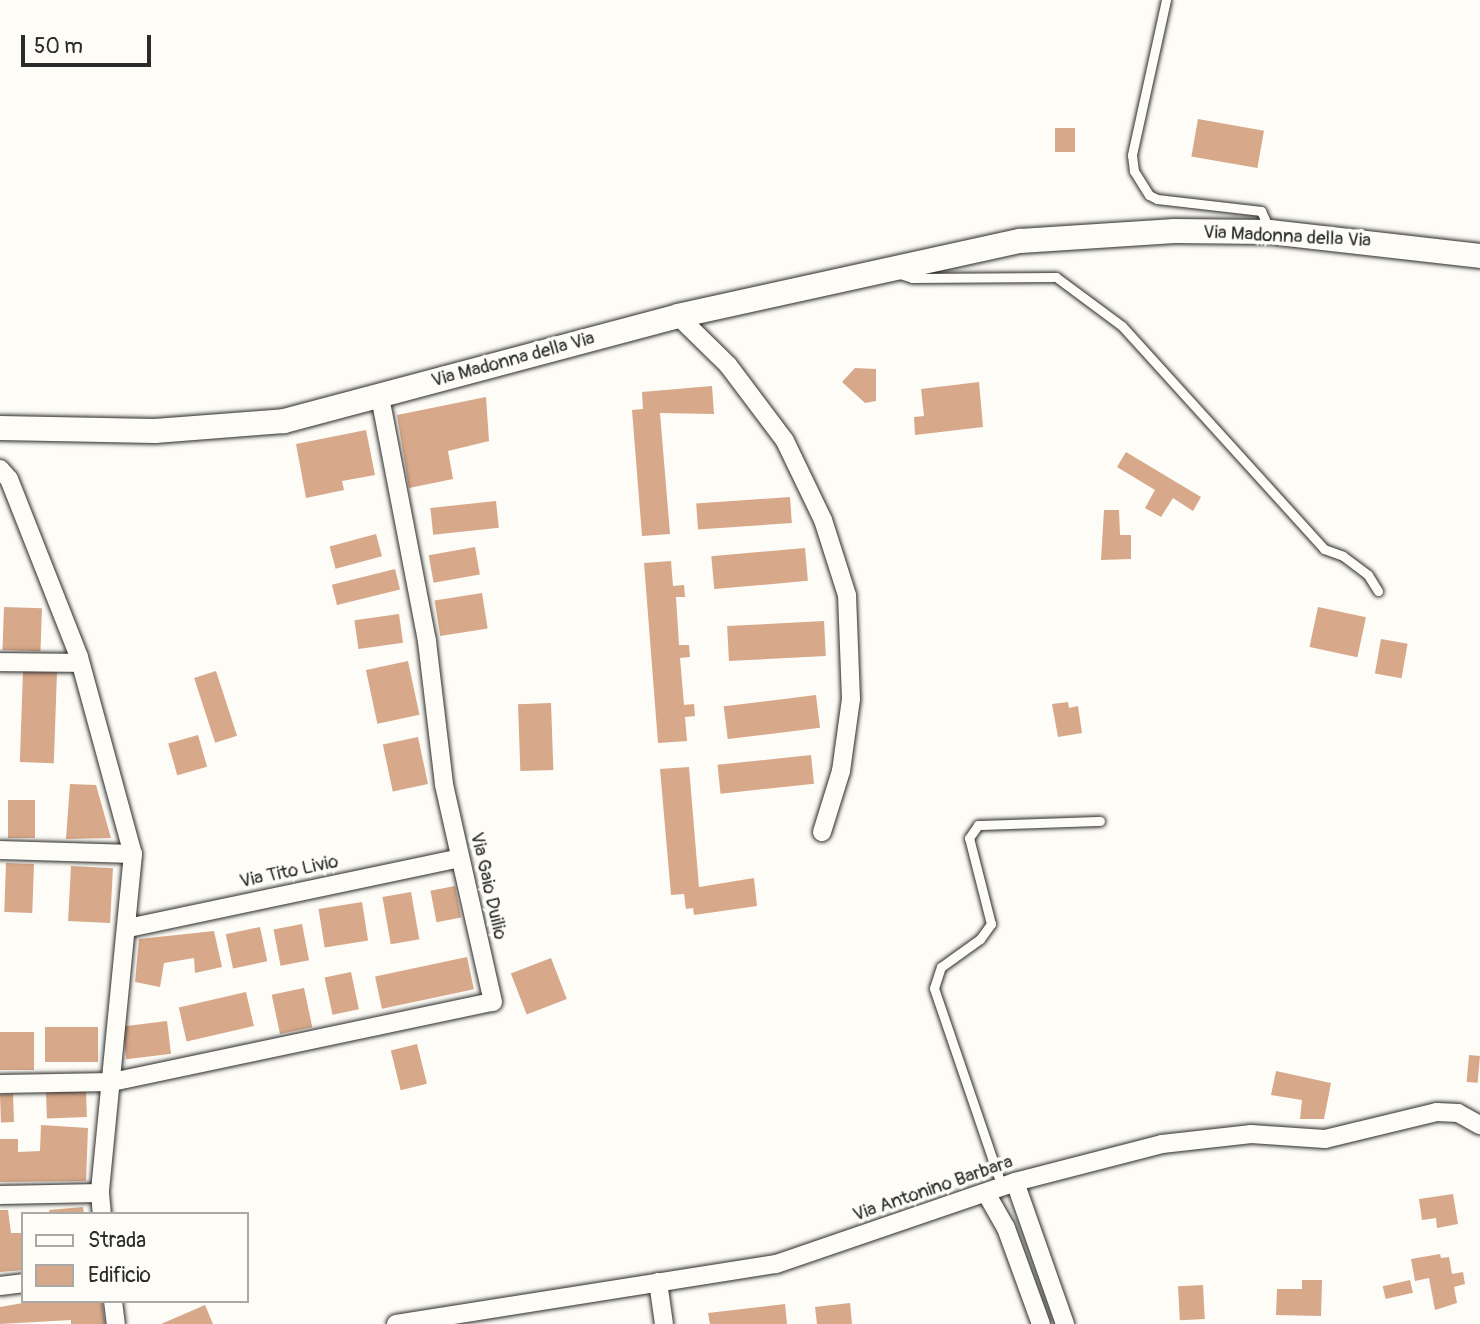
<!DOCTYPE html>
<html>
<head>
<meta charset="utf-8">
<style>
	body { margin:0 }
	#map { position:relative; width:1480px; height:1324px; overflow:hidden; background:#fdfcf7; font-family:Pangolin,sans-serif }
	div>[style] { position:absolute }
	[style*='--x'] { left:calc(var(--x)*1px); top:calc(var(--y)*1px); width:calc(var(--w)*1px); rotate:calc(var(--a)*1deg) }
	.building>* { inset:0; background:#d7a889; transform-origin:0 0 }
	.roads { filter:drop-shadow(0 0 2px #2b2b2b) drop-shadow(0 0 2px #2b2b2b) }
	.lane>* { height:9px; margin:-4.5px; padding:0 4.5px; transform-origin:4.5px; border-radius:4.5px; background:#fdfcf7 }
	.street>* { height:18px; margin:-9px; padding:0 9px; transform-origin:9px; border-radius:9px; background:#fdfcf7 }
	.secondary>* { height:24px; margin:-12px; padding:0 12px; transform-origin:12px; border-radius:12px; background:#fdfcf7 }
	span { translate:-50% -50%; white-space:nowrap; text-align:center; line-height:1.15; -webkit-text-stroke:7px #fdfcf7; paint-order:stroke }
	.street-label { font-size:19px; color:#2b2b2b }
	.legend { position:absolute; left:21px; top:1212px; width:228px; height:91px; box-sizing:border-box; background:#fdfcf7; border:2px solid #a9a8a5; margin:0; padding:9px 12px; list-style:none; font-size:21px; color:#2b2b2b }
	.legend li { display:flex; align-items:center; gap:14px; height:35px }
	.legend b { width:35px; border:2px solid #a9a8a5 }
	.scale { position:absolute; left:21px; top:35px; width:130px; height:32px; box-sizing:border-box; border:4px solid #2b2b2b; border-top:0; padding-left:9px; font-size:21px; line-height:24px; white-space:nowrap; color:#2b2b2b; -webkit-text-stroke:5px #fdfcf7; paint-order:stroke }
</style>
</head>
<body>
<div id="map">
	<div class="building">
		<i style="left:1198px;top:119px;width:67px;height:38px;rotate:10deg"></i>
		<i style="left:1055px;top:128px;width:20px;height:24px"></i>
		<i style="clip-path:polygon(855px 368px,876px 369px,876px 401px,865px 403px,842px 382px)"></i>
		<i style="clip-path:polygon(979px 382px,983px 427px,915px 435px,914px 417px,924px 416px,921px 389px)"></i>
		<i style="clip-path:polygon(712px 386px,714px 414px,660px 413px,670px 534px,642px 536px,632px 410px,643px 409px,642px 392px)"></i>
		<i style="clip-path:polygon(486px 397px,489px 441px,448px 451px,453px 479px,409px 488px,397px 415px)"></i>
		<i style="clip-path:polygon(366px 430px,375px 475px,342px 481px,344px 490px,306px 498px,296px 444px)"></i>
		<i style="clip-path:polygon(1126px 452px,1201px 497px,1193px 511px,1173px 498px,1161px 517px,1145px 508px,1155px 490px,1117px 467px)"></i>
		<i style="left:790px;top:497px;width:26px;height:94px;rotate:86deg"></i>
		<i style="left:496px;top:501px;width:27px;height:66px;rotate:84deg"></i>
		<i style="clip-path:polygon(1104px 510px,1119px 510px,1120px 535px,1131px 535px,1131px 559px,1101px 560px)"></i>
		<i style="left:376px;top:534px;width:23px;height:48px;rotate:75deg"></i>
		<i style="left:475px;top:547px;width:28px;height:47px;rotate:80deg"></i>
		<i style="left:805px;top:548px;width:33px;height:94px;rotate:85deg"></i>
		<i style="clip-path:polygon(671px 561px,673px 586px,684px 585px,685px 597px,676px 597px,679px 645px,689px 645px,690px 657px,680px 658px,684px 705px,694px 704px,695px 716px,685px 717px,687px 741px,658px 743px,644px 563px)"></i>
		<i style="left:395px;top:569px;width:21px;height:65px;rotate:76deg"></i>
		<i style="left:482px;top:593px;width:36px;height:48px;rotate:81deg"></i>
		<i style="left:4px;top:607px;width:38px;height:43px;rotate:2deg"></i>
		<i style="left:1318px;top:607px;width:49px;height:41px;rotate:12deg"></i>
		<i style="left:399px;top:614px;width:29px;height:45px;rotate:82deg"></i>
		<i style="left:824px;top:621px;width:35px;height:97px;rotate:87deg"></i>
		<i style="left:1381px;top:639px;width:27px;height:35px;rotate:10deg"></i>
		<i style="left:408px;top:661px;width:55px;height:43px;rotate:78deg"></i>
		<i style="left:23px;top:671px;width:34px;height:91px;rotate:2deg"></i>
		<i style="left:216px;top:671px;width:68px;height:23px;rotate:72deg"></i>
		<i style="left:816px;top:695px;width:33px;height:93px;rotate:83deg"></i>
		<i style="clip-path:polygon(1068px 702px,1069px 708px,1078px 706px,1082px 733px,1058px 737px,1052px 704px)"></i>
		<i style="left:551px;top:703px;width:67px;height:33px;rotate:88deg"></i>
		<i style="left:198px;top:735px;width:33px;height:31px;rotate:74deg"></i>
		<i style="left:418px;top:737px;width:48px;height:36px;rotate:78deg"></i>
		<i style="left:811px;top:755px;width:29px;height:94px;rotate:84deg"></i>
		<i style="clip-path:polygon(689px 767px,699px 887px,754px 878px,757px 906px,694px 915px,693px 908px,686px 909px,684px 894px,671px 895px,660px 769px)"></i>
		<i style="clip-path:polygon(70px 784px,96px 785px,111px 838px,66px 839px)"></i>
		<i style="left:8px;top:800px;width:27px;height:38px"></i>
		<i style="left:6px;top:863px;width:28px;height:49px;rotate:2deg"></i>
		<i style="left:71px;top:866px;width:42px;height:55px;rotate:3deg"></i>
		<i style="left:455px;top:886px;width:32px;height:25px;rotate:79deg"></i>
		<i style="left:411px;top:892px;width:48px;height:29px;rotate:80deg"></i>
		<i style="left:362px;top:902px;width:39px;height:44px;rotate:81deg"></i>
		<i style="left:302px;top:924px;width:37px;height:29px;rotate:79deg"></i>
		<i style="left:260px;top:927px;width:35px;height:35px;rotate:78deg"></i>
		<i style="clip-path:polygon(214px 931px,222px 967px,195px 973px,194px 958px,164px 963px,160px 987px,135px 982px,139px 939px)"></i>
		<i style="left:467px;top:957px;width:33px;height:94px;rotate:78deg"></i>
		<i style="left:551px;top:958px;width:44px;height:43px;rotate:69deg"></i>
		<i style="left:351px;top:972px;width:38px;height:27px;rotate:78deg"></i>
		<i style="left:304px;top:988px;width:40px;height:33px;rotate:78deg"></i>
		<i style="left:246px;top:992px;width:35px;height:69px;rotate:77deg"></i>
		<i style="left:167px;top:1021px;width:33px;height:45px;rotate:83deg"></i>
		<i style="left:98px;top:1027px;width:35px;height:53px;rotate:90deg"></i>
		<i style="left:0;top:1032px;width:34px;height:38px"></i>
		<i style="left:417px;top:1044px;width:41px;height:27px;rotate:76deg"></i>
		<i style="left:1469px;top:1055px;width:11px;height:27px;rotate:5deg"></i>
		<i style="clip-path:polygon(1276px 1071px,1331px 1083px,1324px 1119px,1300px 1119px,1302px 1100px,1271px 1095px)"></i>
		<i style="left:86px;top:1091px;width:26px;height:40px;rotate:88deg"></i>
		<i style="left:13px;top:1094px;width:28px;height:13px;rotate:88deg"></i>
		<i style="clip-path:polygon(41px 1125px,88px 1128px,86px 1181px,0 1182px,0 1139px,18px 1139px,18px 1152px,40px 1151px)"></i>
		<i style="clip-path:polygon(1453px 1194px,1458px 1224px,1437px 1228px,1436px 1218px,1422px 1220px,1419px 1199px)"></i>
		<i style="clip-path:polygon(83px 1207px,84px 1214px,50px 1214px,49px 1210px)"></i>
		<i style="clip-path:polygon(0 1210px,8px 1210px,11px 1233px,23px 1233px,23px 1270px,0 1272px)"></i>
		<i style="clip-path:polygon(1440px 1254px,1441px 1258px,1449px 1257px,1452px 1274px,1463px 1272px,1465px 1284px,1454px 1287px,1457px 1303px,1435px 1310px,1429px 1278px,1415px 1281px,1411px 1259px)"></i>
		<i style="clip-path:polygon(1302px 1280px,1322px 1280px,1321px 1316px,1276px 1315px,1277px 1289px,1302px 1289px)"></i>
		<i style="left:1410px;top:1280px;width:13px;height:28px;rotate:77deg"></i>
		<i style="left:1203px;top:1285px;width:34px;height:25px;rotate:87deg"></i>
		<i style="clip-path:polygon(34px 1301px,102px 1301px,105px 1324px,71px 1324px,71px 1320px,0 1324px,0 1307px)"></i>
		<i style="clip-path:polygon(850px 1303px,852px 1324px,817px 1324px,815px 1307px)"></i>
		<i style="clip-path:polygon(785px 1304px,787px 1324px,710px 1324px,708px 1313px)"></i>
		<i style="clip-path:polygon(205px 1305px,213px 1324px,161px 1324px)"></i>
	</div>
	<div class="roads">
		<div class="lane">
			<i style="--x:1166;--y:0;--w:159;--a:102.4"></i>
			<i style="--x:1132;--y:155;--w:16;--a:83"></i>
			<i style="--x:1134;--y:171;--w:28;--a:58"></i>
			<i style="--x:1149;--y:195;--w:9;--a:27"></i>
			<i style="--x:1157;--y:199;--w:105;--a:6.6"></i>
			<i style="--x:1261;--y:211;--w:21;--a:65"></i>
			<i style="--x:900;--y:274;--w:13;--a:18"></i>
			<i style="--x:912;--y:278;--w:144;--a:-0.4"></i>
			<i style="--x:1056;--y:277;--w:82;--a:36.6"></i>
			<i style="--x:1122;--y:326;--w:301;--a:47.8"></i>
			<i style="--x:1324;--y:549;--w:20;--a:20"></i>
			<i style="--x:1343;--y:556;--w:31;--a:37"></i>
			<i style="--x:1368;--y:575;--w:19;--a:58"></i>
			<i style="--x:1002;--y:1187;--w:210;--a:-108.9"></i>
			<i style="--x:934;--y:988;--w:22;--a:-72"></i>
			<i style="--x:941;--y:967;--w:48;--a:-35.7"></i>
			<i style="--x:980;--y:939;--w:19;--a:-54"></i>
			<i style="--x:991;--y:924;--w:89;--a:-104.3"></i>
			<i style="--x:969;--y:838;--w:16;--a:-55"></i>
			<i style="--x:978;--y:825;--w:122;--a:-1.9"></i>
		</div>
		<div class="street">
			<i style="--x:678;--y:316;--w:70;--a:44.4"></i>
			<i style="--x:728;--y:365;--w:95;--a:53.1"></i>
			<i style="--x:785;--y:441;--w:88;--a:64.3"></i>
			<i style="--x:823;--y:520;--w:79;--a:72.3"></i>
			<i style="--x:847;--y:595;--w:104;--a:87.8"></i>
			<i style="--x:851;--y:699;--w:73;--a:97.9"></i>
			<i style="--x:841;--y:771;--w:64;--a:107.3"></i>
			<i style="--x:0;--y:469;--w:13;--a:48"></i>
			<i style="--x:9;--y:479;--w:191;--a:68.5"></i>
			<i style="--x:79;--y:657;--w:204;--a:74.7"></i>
			<i style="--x:133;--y:854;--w:341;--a:95.6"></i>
			<i style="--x:100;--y:1193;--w:21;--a:85"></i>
			<i style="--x:0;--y:662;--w:80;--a:0.7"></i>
			<i style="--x:0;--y:850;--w:133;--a:1.7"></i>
			<i style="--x:128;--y:928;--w:338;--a:-11.9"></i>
			<i style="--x:0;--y:1084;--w:112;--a:-1"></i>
			<i style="--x:112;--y:1082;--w:389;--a:-11.9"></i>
			<i style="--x:493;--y:1002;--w:223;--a:-102.7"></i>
			<i style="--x:444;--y:784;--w:144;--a:-96.8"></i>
			<i style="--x:427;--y:641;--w:249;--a:-100.9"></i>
			<i style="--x:1015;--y:1182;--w:151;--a:70.6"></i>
			<i style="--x:986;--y:1193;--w:40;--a:60.3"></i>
			<i style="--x:1006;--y:1228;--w:102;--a:70"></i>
			<i style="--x:0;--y:1195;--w:100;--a:-1.1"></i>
			<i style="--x:658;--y:1282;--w:42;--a:81.9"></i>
			<i style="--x:0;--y:1286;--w:23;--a:-7"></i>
			<i style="--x:113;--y:1301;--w:23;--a:83"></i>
			<i style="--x:396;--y:1324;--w:385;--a:-9"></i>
			<i style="--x:776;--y:1264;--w:253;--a:-18.9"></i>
			<i style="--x:1015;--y:1182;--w:152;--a:-14.5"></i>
			<i style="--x:1162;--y:1144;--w:90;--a:-6.4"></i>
			<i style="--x:1251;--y:1134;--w:74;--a:3.9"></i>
			<i style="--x:1325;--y:1139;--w:115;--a:-13.6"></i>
			<i style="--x:1437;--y:1112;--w:21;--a:3"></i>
			<i style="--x:1458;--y:1113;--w:25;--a:29"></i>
		</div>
		<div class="secondary">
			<i style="--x:0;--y:428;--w:155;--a:1.1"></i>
			<i style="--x:155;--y:431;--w:129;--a:-4.4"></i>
			<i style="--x:284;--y:421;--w:408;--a:-14.9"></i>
			<i style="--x:678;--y:316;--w:350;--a:-12.4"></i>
			<i style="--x:1020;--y:241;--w:155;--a:-3.7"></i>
			<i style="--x:1175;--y:231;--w:95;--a:0.6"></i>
			<i style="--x:1270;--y:232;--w:211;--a:6.5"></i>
		</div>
	</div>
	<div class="street-label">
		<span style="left:1287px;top:237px;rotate:3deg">Via Madonna della Via</span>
		<span style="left:513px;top:360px;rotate:-15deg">Via Madonna della Via</span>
		<span style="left:289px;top:872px;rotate:-12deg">Via Tito Livio</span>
		<span style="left:488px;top:886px;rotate:77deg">Via Gaio Duilio</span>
		<span style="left:933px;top:1189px;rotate:-19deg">Via Antonino Barbara</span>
	</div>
	<ul class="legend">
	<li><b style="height:9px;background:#fdfcf7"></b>Strada</li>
	<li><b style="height:19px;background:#d7a889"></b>Edificio</li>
	</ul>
	<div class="scale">50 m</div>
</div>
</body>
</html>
